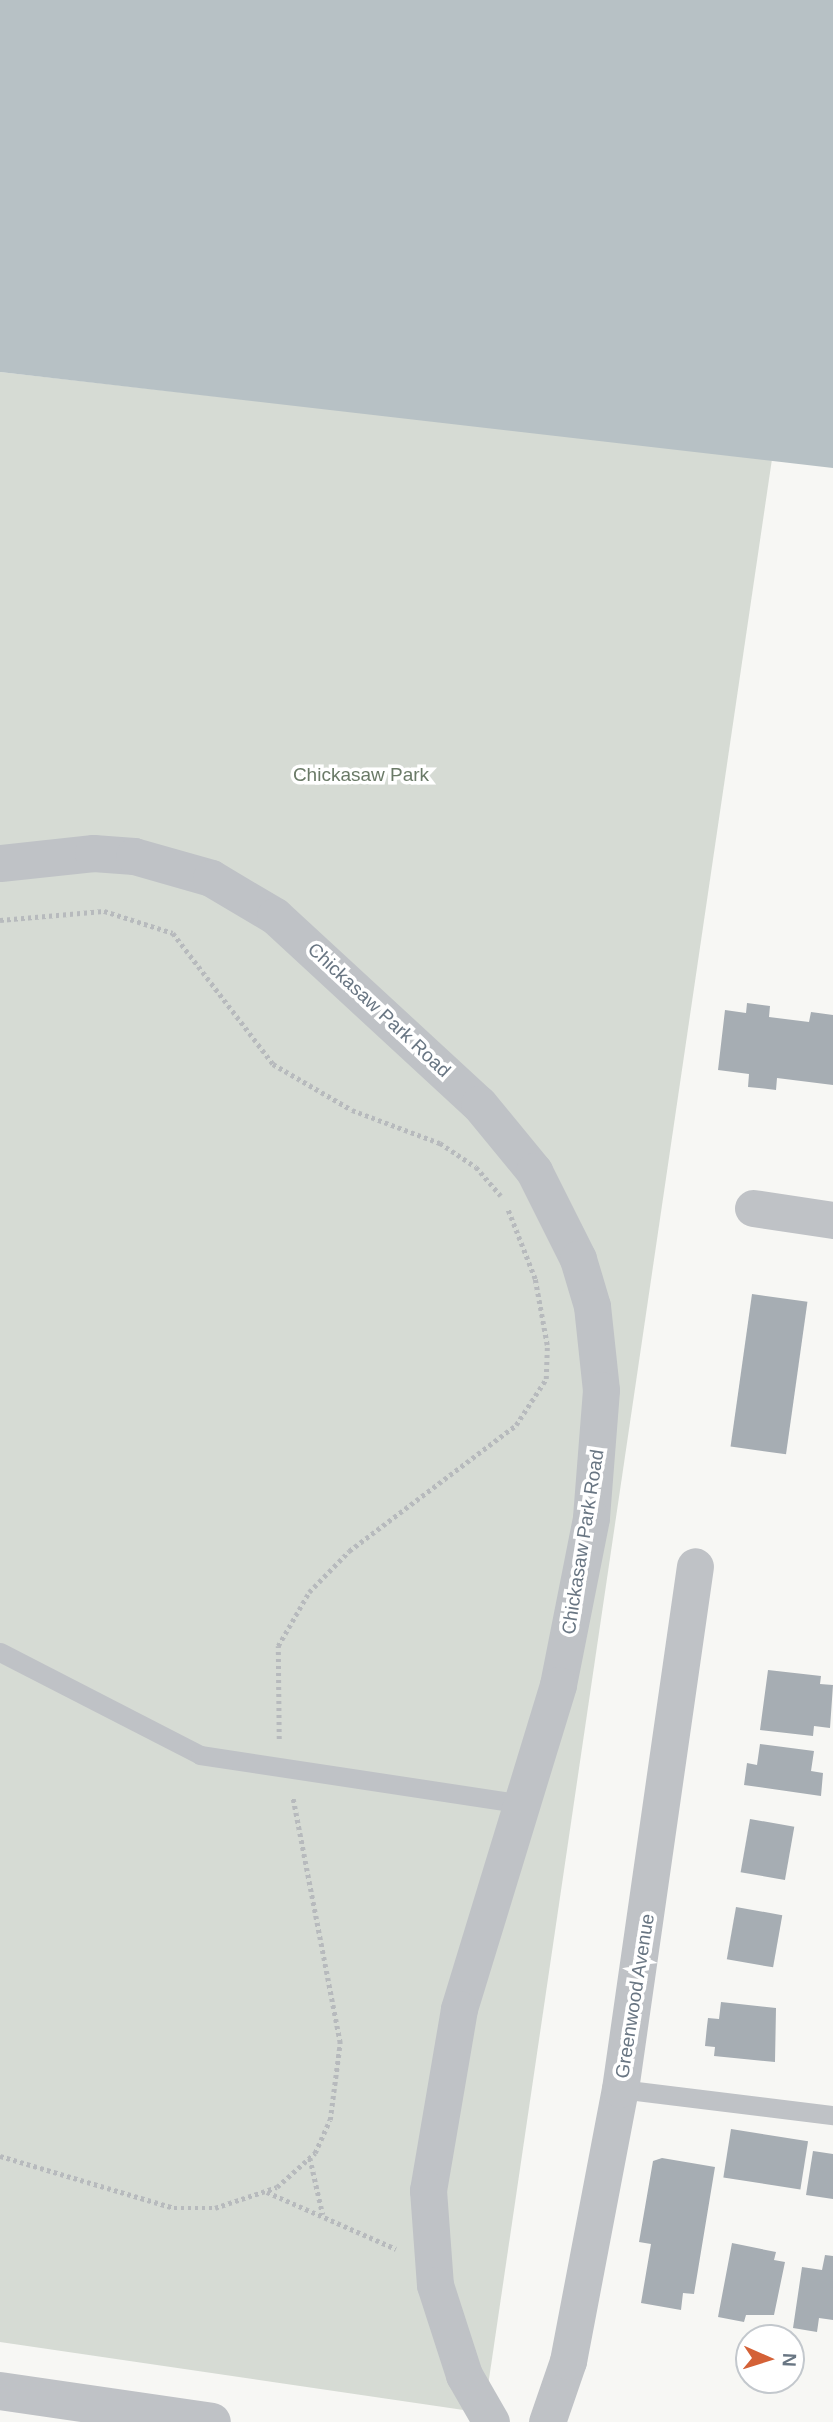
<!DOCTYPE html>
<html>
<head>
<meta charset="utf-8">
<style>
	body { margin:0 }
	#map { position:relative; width:833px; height:2422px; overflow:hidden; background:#f7f7f4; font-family:Helvetica,sans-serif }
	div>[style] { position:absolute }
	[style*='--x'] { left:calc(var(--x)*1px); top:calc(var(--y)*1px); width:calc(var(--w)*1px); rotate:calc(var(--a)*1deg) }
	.green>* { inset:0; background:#d6dbd4 }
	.water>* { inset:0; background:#b7c1c5 }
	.building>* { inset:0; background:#a6adb3; transform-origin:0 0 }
	.path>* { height:4.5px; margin-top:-2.25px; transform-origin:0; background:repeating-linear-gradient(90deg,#b7babd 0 3.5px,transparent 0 7px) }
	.service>* { height:19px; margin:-9.5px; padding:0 9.5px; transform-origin:9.5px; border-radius:9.5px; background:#bfc2c6 }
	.minor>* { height:37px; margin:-18.5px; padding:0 18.5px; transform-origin:18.5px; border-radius:18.5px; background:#bfc2c6 }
	.tertiary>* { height:38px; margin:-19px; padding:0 19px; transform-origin:19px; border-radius:19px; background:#bfc2c6 }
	span { translate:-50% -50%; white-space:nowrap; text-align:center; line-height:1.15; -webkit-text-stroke:7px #fff; paint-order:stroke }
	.park-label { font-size:19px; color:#6a7a67 }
	.street-label { font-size:19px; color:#697683 }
	.north { position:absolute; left:735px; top:2324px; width:70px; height:70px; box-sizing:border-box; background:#fff; border:2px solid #c3c8cd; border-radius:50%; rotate:93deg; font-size:19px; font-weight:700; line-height:28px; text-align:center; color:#697683 }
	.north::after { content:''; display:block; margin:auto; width:24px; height:32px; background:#d46137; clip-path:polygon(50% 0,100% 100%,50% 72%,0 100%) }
</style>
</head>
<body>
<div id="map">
	<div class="green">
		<i style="clip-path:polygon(0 372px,772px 459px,484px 2413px,0 2342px)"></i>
	</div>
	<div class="water">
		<i style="clip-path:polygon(0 0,833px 0,833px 468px,0 372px)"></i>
	</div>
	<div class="building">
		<i style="clip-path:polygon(747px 1003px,770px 1006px,769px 1017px,809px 1022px,811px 1012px,833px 1015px,833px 1085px,777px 1078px,776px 1090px,759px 1088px,748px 1087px,749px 1074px,718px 1070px,725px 1010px,746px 1013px)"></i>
		<i style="left:752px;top:1294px;width:56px;height:154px;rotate:8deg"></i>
		<i style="clip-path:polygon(768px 1670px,821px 1676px,820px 1684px,833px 1685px,830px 1728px,814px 1726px,813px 1736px,760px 1730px)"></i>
		<i style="clip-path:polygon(760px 1744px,814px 1751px,811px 1771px,823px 1773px,821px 1796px,744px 1785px,747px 1763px,757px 1765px)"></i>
		<i style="left:750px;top:1819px;width:45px;height:54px;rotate:10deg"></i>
		<i style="left:736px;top:1907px;width:47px;height:53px;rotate:10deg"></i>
		<i style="clip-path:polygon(721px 2002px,776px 2008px,775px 2062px,714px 2056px,715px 2047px,705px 2046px,707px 2026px,708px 2018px,719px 2019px)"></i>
		<i style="left:731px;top:2129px;width:78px;height:49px;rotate:9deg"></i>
		<i style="clip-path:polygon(813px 2151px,833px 2154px,833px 2199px,806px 2195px)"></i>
		<i style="clip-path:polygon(662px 2158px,715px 2167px,694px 2294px,683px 2293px,681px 2310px,641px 2303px,651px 2244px,639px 2242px,653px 2161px)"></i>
		<i style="clip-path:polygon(732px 2243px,776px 2252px,774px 2260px,785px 2262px,774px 2315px,746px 2315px,744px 2322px,718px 2317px)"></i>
		<i style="clip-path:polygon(825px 2255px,833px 2256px,833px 2320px,819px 2318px,817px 2332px,793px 2328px,802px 2267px,822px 2270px)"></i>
	</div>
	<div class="path">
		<i style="--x:0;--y:920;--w:104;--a:-4.9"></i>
		<i style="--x:104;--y:911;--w:72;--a:17.7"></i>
		<i style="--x:173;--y:933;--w:165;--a:52.6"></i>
		<i style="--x:273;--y:1064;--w:91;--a:30.2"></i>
		<i style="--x:352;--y:1110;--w:94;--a:20.6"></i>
		<i style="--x:440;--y:1143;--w:43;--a:33.7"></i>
		<i style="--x:476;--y:1167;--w:38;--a:49"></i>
		<i style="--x:279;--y:1739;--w:93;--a:-90.6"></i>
		<i style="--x:278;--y:1646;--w:62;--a:-60.1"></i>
		<i style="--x:309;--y:1592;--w:57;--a:-45.7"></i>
		<i style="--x:349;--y:1551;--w:209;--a:-37"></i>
		<i style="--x:516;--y:1425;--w:55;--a:-56.9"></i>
		<i style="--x:546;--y:1379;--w:34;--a:-88"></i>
		<i style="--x:547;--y:1345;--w:67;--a:-100.3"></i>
		<i style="--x:535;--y:1279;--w:74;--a:-111.4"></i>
		<i style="--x:0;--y:2156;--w:182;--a:16.6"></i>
		<i style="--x:174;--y:2208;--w:41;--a:0"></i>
		<i style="--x:215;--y:2208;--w:65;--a:-18.7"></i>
		<i style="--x:277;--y:2187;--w:51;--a:-41.8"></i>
		<i style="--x:315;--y:2153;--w:36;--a:-66"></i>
		<i style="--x:330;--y:2120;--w:78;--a:-82.6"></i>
		<i style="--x:340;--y:2043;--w:249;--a:-100.9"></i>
		<i style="--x:310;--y:2158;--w:58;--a:77.2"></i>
		<i style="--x:267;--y:2192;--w:141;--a:23.8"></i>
	</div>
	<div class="service">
		<i style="--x:0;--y:1652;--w:225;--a:27.2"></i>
		<i style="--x:200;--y:1755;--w:327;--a:8.6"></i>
		<i style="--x:620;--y:2089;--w:215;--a:7"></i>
	</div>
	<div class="minor">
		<i style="--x:0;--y:863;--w:94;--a:-6.1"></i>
		<i style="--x:93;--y:853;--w:41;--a:4.2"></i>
		<i style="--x:134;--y:856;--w:80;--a:15.9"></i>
		<i style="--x:211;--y:878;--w:74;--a:30.7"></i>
		<i style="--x:275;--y:916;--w:277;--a:42.7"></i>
		<i style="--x:479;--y:1104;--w:87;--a:50.6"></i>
		<i style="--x:534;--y:1171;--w:98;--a:63.4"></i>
		<i style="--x:578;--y:1259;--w:49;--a:73.4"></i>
		<i style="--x:592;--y:1306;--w:84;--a:83.9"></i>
		<i style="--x:601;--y:1390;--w:128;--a:94.5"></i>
		<i style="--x:591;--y:1518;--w:170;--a:101.2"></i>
		<i style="--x:558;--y:1685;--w:339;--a:107"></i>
		<i style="--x:459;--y:2009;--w:184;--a:99.7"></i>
		<i style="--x:428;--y:2190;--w:95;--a:85.8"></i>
		<i style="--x:435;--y:2285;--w:95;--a:72.1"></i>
		<i style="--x:464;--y:2375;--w:54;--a:60.1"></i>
		<i style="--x:753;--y:1208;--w:81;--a:8.5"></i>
		<i style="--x:547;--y:2422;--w:65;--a:-71"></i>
		<i style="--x:568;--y:2361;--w:277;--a:-79.2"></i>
		<i style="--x:620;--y:2089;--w:528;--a:-81.84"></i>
	</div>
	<div class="tertiary">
		<i style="--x:0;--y:2391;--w:214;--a:8.3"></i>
	</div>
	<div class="park-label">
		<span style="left:361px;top:775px">Chickasaw Park</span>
	</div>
	<div class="street-label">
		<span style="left:379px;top:1010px;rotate:43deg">Chickasaw Park Road</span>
		<span style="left:583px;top:1542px;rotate:-81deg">Chickasaw Park Road</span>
		<span style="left:635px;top:1996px;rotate:-81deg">Greenwood Avenue</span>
	</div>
	<div class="north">N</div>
</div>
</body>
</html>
